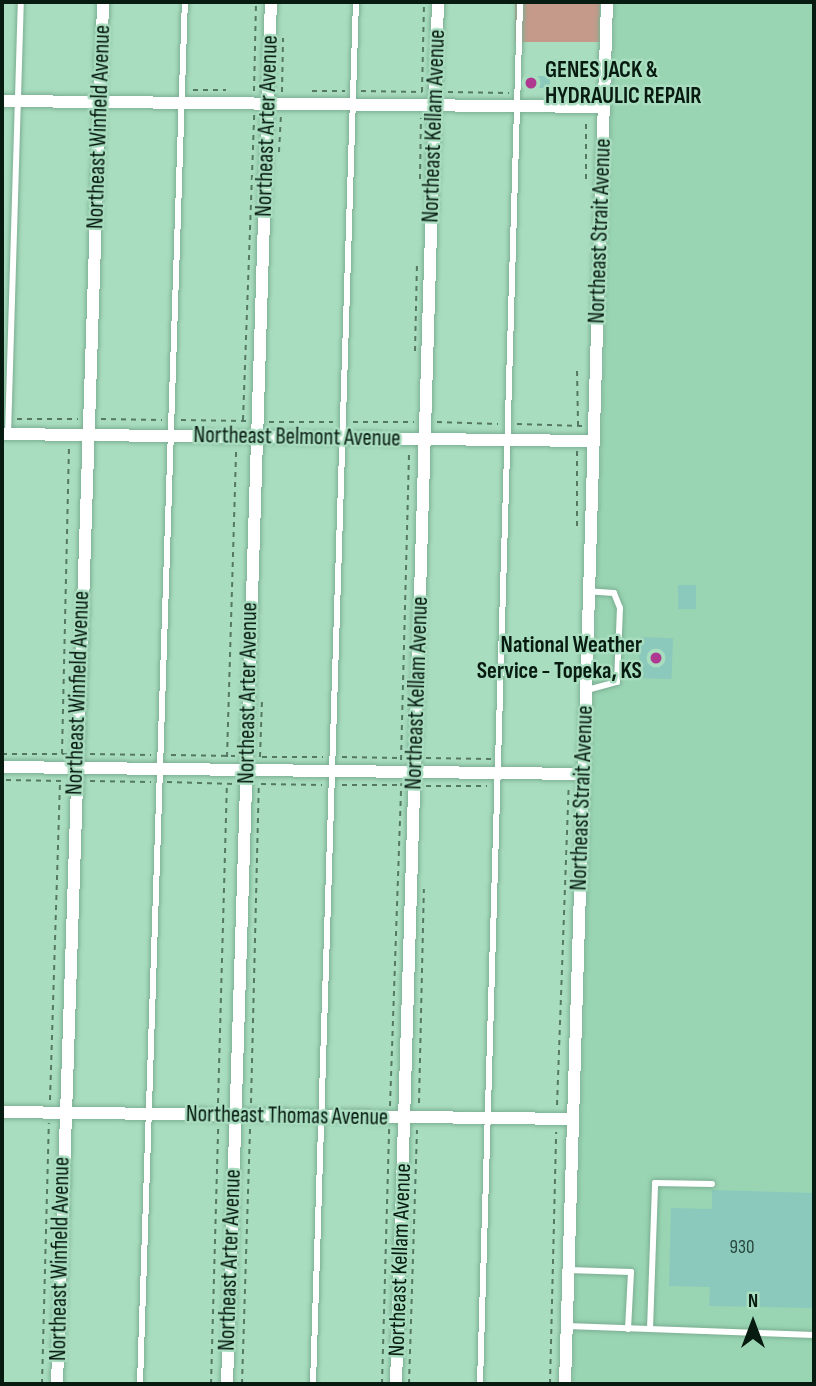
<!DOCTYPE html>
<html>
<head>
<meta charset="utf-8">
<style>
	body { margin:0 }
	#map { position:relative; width:816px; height:1386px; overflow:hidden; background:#a9ddbf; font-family:"Sofia Sans Condensed",sans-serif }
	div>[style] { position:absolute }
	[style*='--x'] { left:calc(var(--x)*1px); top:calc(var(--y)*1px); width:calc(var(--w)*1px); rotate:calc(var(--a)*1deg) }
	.built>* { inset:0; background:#99d5b3 }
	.green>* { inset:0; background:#c59a8b; transform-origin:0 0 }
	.building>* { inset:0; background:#8ac9bc; transform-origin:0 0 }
	.path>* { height:2px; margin-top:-1px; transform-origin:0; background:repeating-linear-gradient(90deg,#547864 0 5px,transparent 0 10px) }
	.roads { filter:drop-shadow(0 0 2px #7bae92) drop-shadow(0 0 2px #7bae92) }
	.lane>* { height:6px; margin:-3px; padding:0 3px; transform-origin:3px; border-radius:3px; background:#fff }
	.street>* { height:12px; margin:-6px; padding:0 6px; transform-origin:6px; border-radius:6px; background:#fff }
	.dots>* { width:19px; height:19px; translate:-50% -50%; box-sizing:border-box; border:4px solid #a9ddbf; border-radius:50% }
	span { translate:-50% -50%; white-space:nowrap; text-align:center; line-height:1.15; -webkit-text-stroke:5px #a9ddbf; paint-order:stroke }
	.number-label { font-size:19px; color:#28463c }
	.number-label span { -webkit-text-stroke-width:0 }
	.poi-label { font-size:23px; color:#071b11; font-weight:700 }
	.left { translate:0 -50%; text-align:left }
	.right { translate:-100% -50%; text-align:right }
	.street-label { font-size:23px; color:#071b11 }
	.frame { position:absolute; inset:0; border:4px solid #071b11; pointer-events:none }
	.north { position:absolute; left:718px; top:1288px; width:70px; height:70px; -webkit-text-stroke:5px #a9ddbf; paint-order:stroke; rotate:0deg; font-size:19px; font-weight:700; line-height:28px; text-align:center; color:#071b11 }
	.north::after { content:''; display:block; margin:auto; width:24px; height:32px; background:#071b11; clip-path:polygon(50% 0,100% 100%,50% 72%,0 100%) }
</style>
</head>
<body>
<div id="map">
	<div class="built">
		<i style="clip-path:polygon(615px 2px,814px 2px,814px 1384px,573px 1384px)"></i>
	</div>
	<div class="green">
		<i style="left:515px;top:2px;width:85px;height:40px"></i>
	</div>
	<div class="building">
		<i style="left:551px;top:59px;width:22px;height:14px"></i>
		<i style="clip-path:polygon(524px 76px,550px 76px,550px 87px,524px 90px)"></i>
		<i style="left:678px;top:585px;width:18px;height:24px"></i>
		<i style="left:640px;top:637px;width:33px;height:41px;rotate:2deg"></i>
		<i style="clip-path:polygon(712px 1190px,814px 1193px,814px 1308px,709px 1306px,710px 1287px,669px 1286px,671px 1208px,712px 1209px)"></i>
	</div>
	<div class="path">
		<i style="--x:193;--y:90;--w:33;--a:0"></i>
		<i style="--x:254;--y:91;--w:89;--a:-88.7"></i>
		<i style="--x:312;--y:91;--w:33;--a:0"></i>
		<i style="--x:361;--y:91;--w:61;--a:0.9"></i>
		<i style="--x:282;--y:92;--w:54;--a:-88.9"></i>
		<i style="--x:422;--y:92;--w:90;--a:-88.7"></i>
		<i style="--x:448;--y:92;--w:61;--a:0.9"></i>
		<i style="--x:279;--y:152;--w:37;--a:-87"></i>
		<i style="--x:420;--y:179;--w:61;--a:-89.1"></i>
		<i style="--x:586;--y:179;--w:60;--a:-90"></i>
		<i style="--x:415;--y:351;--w:89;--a:-88.7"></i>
		<i style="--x:577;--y:371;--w:54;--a:88.9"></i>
		<i style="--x:17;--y:419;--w:61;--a:0"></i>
		<i style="--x:101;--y:419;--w:61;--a:0.9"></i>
		<i style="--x:181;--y:420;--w:65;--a:0.9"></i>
		<i style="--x:243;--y:420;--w:306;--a:-87.9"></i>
		<i style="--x:269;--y:422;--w:64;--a:0"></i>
		<i style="--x:353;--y:422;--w:61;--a:0"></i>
		<i style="--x:437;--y:422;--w:61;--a:1.9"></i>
		<i style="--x:517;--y:424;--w:65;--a:1.8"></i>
		<i style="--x:577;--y:451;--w:80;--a:90"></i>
		<i style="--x:2;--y:754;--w:65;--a:0"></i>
		<i style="--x:62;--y:754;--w:306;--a:-88.7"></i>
		<i style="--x:90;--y:754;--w:61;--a:0.9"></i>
		<i style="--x:171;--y:755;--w:64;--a:0.9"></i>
		<i style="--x:227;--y:757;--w:309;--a:-88.3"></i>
		<i style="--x:260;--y:757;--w:57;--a:-88"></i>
		<i style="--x:262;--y:757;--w:61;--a:0"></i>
		<i style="--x:342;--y:757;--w:58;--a:1"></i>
		<i style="--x:426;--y:758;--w:65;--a:0.9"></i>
		<i style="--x:401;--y:760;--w:310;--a:-88.5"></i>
		<i style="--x:6;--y:780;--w:57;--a:1"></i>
		<i style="--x:90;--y:781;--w:61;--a:0.9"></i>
		<i style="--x:167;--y:782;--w:68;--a:1.7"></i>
		<i style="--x:261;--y:784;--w:61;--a:0.9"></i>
		<i style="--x:342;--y:785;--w:57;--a:0"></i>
		<i style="--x:426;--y:786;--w:61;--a:0"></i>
		<i style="--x:50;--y:1100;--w:319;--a:-88.2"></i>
		<i style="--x:218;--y:1103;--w:319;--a:-88.4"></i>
		<i style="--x:251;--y:1103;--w:319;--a:-88.6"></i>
		<i style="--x:419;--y:1103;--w:214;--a:-88.7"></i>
		<i style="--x:557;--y:1105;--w:320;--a:-87.9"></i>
		<i style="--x:390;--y:1106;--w:323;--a:-88"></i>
		<i style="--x:42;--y:1384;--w:261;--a:-88.5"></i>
		<i style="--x:211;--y:1384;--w:258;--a:-88.4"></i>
		<i style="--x:242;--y:1384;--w:258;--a:-88.2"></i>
		<i style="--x:382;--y:1384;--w:255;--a:-88.4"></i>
		<i style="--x:409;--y:1384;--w:254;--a:-88.2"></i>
		<i style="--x:550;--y:1384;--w:252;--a:-88.6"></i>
	</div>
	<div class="roads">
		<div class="lane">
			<i style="--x:8;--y:434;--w:432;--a:-88.3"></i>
			<i style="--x:587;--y:690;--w:31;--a:-15"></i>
			<i style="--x:617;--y:682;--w:74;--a:-87.7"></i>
			<i style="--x:620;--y:608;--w:16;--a:-112"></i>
			<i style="--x:614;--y:593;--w:26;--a:-176"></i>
			<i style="--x:568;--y:1270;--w:63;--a:1.8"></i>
			<i style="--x:631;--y:1272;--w:57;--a:93"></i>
			<i style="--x:567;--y:1326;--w:247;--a:2.1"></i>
			<i style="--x:650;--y:1329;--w:146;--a:-88"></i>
			<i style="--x:655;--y:1183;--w:57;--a:1"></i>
			<i style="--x:140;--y:1384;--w:1383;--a:-88.14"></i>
			<i style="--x:313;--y:1384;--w:1383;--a:-88.22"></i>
			<i style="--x:480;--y:1384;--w:1383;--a:-88.34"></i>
		</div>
		<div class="street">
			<i style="--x:2;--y:101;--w:602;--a:0.57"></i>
			<i style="--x:2;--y:434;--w:591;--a:0.68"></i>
			<i style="--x:2;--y:767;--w:581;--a:0.69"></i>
			<i style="--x:2;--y:1112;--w:571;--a:0.7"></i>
			<i style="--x:57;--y:1384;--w:1383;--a:-88.09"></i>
			<i style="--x:227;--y:1384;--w:1383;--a:-88.18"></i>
			<i style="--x:396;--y:1384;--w:1383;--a:-88.26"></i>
			<i style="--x:565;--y:1384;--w:1383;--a:-88.26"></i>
		</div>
	</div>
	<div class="dots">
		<i style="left:531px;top:83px;background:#af3990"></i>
		<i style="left:656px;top:658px;background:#af3990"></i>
	</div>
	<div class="number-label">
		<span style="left:742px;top:1248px">930</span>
	</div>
	<div class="poi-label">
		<span class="left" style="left:545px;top:83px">GENES JACK &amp;<br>HYDRAULIC REPAIR</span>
		<span class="right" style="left:642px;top:658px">National Weather<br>Service - Topeka, KS</span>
	</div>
	<div class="street-label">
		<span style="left:267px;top:126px;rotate:-88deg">Northeast Arter Avenue</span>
		<span style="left:434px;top:126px;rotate:-88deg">Northeast Kellam Avenue</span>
		<span style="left:99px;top:127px;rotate:-88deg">Northeast Winfield Avenue</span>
		<span style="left:600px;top:231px;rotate:-88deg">Northeast Strait Avenue</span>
		<span style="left:297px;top:437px;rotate:1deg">Northeast Belmont Avenue</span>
		<span style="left:78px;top:693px;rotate:-88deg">Northeast Winfield Avenue</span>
		<span style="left:248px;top:693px;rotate:-89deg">Northeast Arter Avenue</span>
		<span style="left:417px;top:693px;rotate:-88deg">Northeast Kellam Avenue</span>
		<span style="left:582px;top:798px;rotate:-88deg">Northeast Strait Avenue</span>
		<span style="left:287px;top:1116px;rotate:1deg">Northeast Thomas Avenue</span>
		<span style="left:60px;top:1259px;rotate:-89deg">Northeast Winfield Avenue</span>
		<span style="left:230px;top:1260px;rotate:-88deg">Northeast Arter Avenue</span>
		<span style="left:400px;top:1260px;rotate:-88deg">Northeast Kellam Avenue</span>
	</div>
	<div class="frame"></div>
	<div class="north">N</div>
</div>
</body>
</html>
